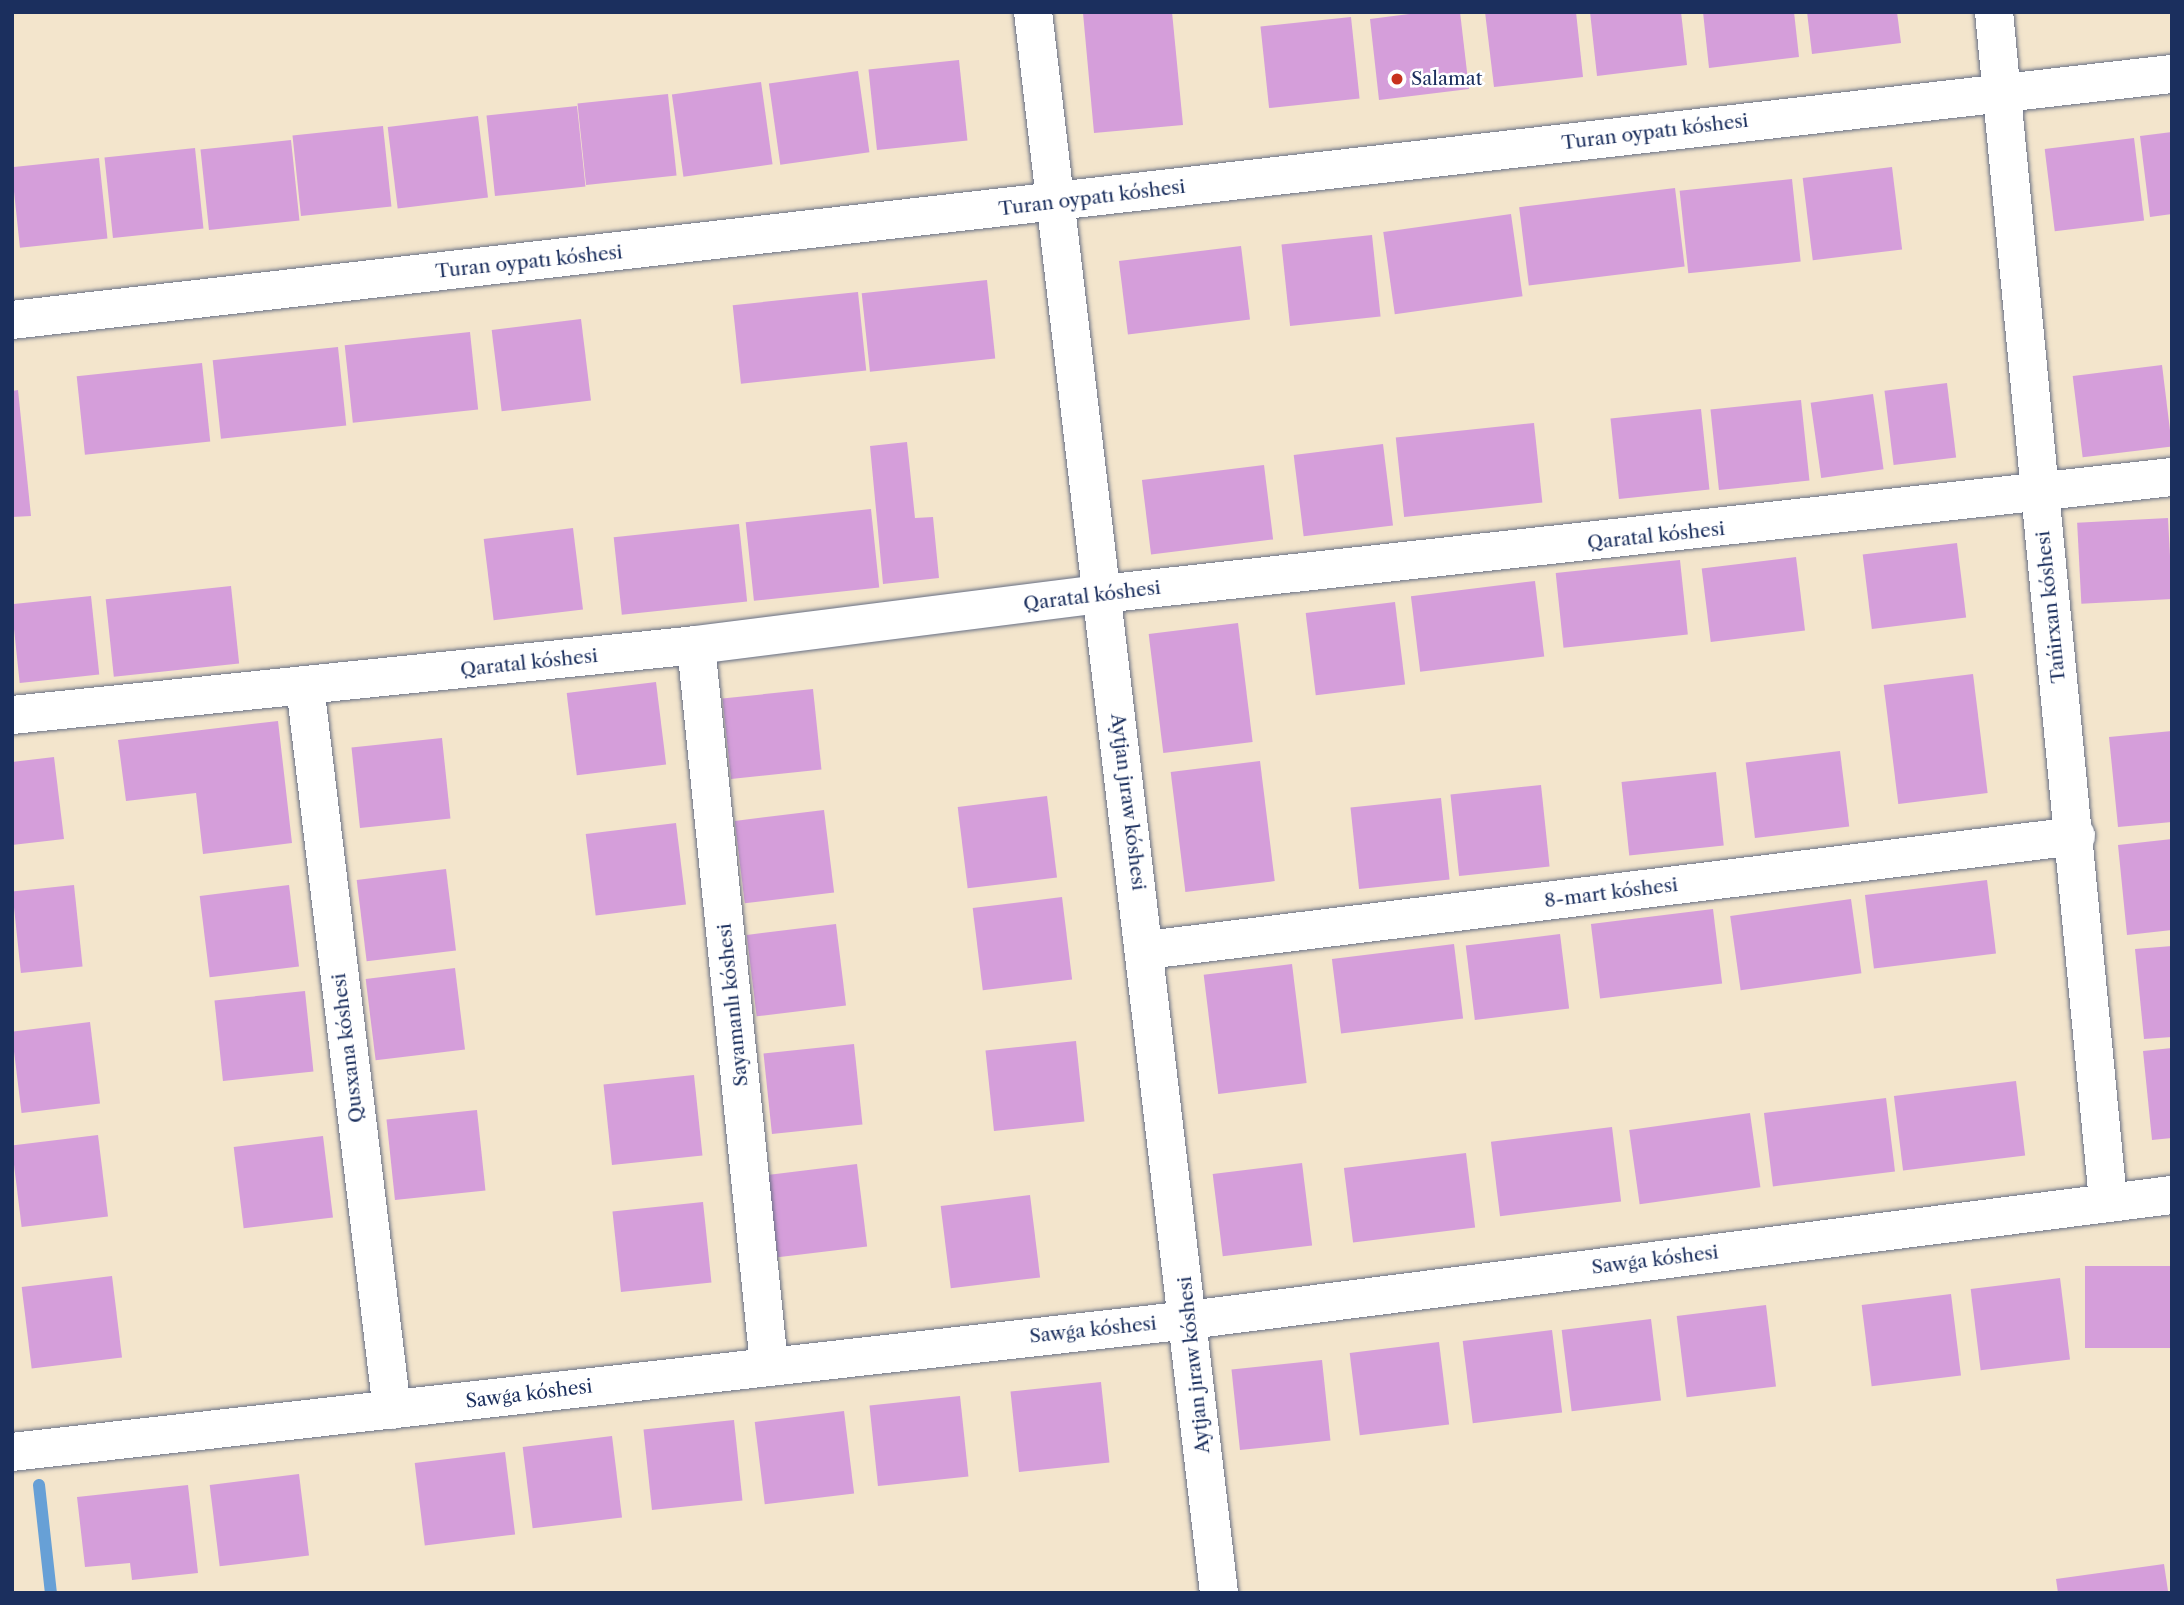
<!DOCTYPE html>
<html>
<head>
<meta charset="utf-8">
<style>
	body { margin:0 }
	#map { position:relative; width:2184px; height:1605px; overflow:hidden; background:#f3e5cc; font-family:"Libre Caslon Text",serif }
	div>[style] { position:absolute }
	[style*='--x'] { left:calc(var(--x)*1px); top:calc(var(--y)*1px); width:calc(var(--w)*1px); rotate:calc(var(--a)*1deg) }
	.stream>* { height:12px; margin:-6px; padding:0 6px; transform-origin:6px; border-radius:6px; background:#67a0d6 }
	.building>* { inset:0; background:#d59eda; transform-origin:0 0 }
	.roads { filter:drop-shadow(0 0 2px #676f84) drop-shadow(0 0 2px #676f84) }
	.minor>* { height:38px; margin:-19px; padding:0 19px; transform-origin:19px; border-radius:19px; background:#fff }
	.dots>* { width:19px; height:19px; translate:-50% -50%; box-sizing:border-box; border:4px solid #fff; border-radius:50% }
	span { translate:-50% -50%; white-space:nowrap; text-align:center; line-height:1.15; -webkit-text-stroke:5px #fff; paint-order:stroke }
	.poi-label { font-size:19px; color:#1b2f5e }
	.left { translate:0 -50%; text-align:left }
	.street-label { font-size:19px; color:#1b2f5e }
	.frame { position:absolute; inset:0; border:14px solid #1b2f5e; pointer-events:none }
</style>
</head>
<body>
<div id="map">
	<div class="stream">
		<i style="--x:39;--y:1485;--w:109;--a:83.7"></i>
	</div>
	<div class="building">
		<i style="clip-path:polygon(1095px 12px,1172px 12px,1183px 125px,1094px 133px,1083px 13px)"></i>
		<i style="clip-path:polygon(1425px 12px,1460px 12px,1469px 89px,1379px 100px,1370px 19px)"></i>
		<i style="clip-path:polygon(1485px 12px,1576px 12px,1583px 77px,1494px 87px)"></i>
		<i style="clip-path:polygon(1590px 12px,1681px 12px,1687px 65px,1597px 76px)"></i>
		<i style="clip-path:polygon(1703px 12px,1794px 12px,1799px 57px,1709px 68px)"></i>
		<i style="clip-path:polygon(1807px 12px,1897px 12px,1901px 43px,1812px 54px)"></i>
		<i style="left:1351px;top:17px;width:82px;height:91px;rotate:84deg"></i>
		<i style="left:959px;top:60px;width:81px;height:91px;rotate:84deg"></i>
		<i style="left:858px;top:71px;width:82px;height:90px;rotate:82deg"></i>
		<i style="left:761px;top:82px;width:83px;height:90px;rotate:82deg"></i>
		<i style="left:668px;top:94px;width:82px;height:91px;rotate:84deg"></i>
		<i style="left:577px;top:106px;width:81px;height:91px;rotate:84deg"></i>
		<i style="left:478px;top:116px;width:82px;height:91px;rotate:83deg"></i>
		<i style="left:383px;top:126px;width:81px;height:91px;rotate:84deg"></i>
		<i style="clip-path:polygon(2172px 132px,2172px 214px,2150px 217px,2140px 136px)"></i>
		<i style="left:2134px;top:138px;width:83px;height:90px;rotate:83deg"></i>
		<i style="left:291px;top:140px;width:81px;height:91px;rotate:84deg"></i>
		<i style="left:195px;top:148px;width:81px;height:91px;rotate:84deg"></i>
		<i style="left:99px;top:158px;width:81px;height:88px;rotate:84deg"></i>
		<i style="left:1892px;top:167px;width:83px;height:90px;rotate:83deg"></i>
		<i style="left:1792px;top:179px;width:83px;height:113px;rotate:84deg"></i>
		<i style="left:1675px;top:188px;width:79px;height:157px;rotate:83deg"></i>
		<i style="left:1511px;top:214px;width:83px;height:129px;rotate:82deg"></i>
		<i style="left:1372px;top:235px;width:82px;height:91px;rotate:84deg"></i>
		<i style="left:1241px;top:246px;width:74px;height:123px;rotate:83deg"></i>
		<i style="left:987px;top:280px;width:79px;height:126px;rotate:84deg"></i>
		<i style="left:858px;top:292px;width:79px;height:126px;rotate:84deg"></i>
		<i style="left:581px;top:319px;width:82px;height:90px;rotate:83deg"></i>
		<i style="left:470px;top:332px;width:78px;height:126px;rotate:84deg"></i>
		<i style="left:338px;top:347px;width:79px;height:126px;rotate:84deg"></i>
		<i style="left:202px;top:363px;width:79px;height:126px;rotate:84deg"></i>
		<i style="left:2162px;top:365px;width:82px;height:90px;rotate:83deg"></i>
		<i style="left:1947px;top:383px;width:75px;height:63px;rotate:83deg"></i>
		<i style="clip-path:polygon(18px 390px,31px 516px,12px 517px,12px 391px)"></i>
		<i style="left:1873px;top:394px;width:76px;height:63px;rotate:82deg"></i>
		<i style="left:1801px;top:400px;width:81px;height:91px;rotate:84deg"></i>
		<i style="left:1701px;top:409px;width:81px;height:91px;rotate:84deg"></i>
		<i style="left:1534px;top:423px;width:80px;height:139px;rotate:84deg"></i>
		<i style="clip-path:polygon(907px 442px,915px 518px,933px 517px,939px 578px,883px 584px,870px 446px)"></i>
		<i style="left:1383px;top:444px;width:82px;height:90px;rotate:83deg"></i>
		<i style="left:1264px;top:465px;width:75px;height:123px;rotate:83deg"></i>
		<i style="left:871px;top:509px;width:79px;height:126px;rotate:84deg"></i>
		<i style="left:2168px;top:518px;width:81px;height:91px;rotate:87deg"></i>
		<i style="left:739px;top:524px;width:78px;height:126px;rotate:84deg"></i>
		<i style="left:573px;top:528px;width:82px;height:90px;rotate:83deg"></i>
		<i style="left:1957px;top:543px;width:75px;height:95px;rotate:83deg"></i>
		<i style="left:1796px;top:557px;width:74px;height:95px;rotate:83deg"></i>
		<i style="left:1680px;top:560px;width:75px;height:125px;rotate:84deg"></i>
		<i style="left:1535px;top:581px;width:76px;height:125px;rotate:83deg"></i>
		<i style="left:231px;top:586px;width:78px;height:126px;rotate:84deg"></i>
		<i style="left:91px;top:596px;width:79px;height:80px;rotate:84deg"></i>
		<i style="left:1395px;top:602px;width:83px;height:90px;rotate:83deg"></i>
		<i style="left:1238px;top:623px;width:120px;height:90px;rotate:83deg"></i>
		<i style="left:1973px;top:674px;width:120px;height:90px;rotate:83deg"></i>
		<i style="left:656px;top:682px;width:83px;height:90px;rotate:83deg"></i>
		<i style="left:813px;top:689px;width:81px;height:91px;rotate:84deg"></i>
		<i style="clip-path:polygon(278px 721px,292px 843px,203px 854px,196px 793px,126px 801px,118px 740px)"></i>
		<i style="clip-path:polygon(2172px 731px,2172px 822px,2118px 827px,2109px 737px)"></i>
		<i style="left:442px;top:738px;width:81px;height:91px;rotate:84deg"></i>
		<i style="left:1840px;top:751px;width:76px;height:95px;rotate:83deg"></i>
		<i style="clip-path:polygon(54px 757px,64px 839px,12px 845px,12px 762px)"></i>
		<i style="left:1260px;top:761px;width:121px;height:90px;rotate:83deg"></i>
		<i style="left:1716px;top:772px;width:74px;height:95px;rotate:84deg"></i>
		<i style="left:1541px;top:785px;width:82px;height:91px;rotate:84deg"></i>
		<i style="left:1047px;top:796px;width:82px;height:90px;rotate:83deg"></i>
		<i style="left:1441px;top:798px;width:82px;height:91px;rotate:84deg"></i>
		<i style="left:824px;top:810px;width:83px;height:90px;rotate:83deg"></i>
		<i style="left:676px;top:823px;width:82px;height:91px;rotate:83deg"></i>
		<i style="clip-path:polygon(2172px 839px,2172px 930px,2127px 935px,2118px 845px)"></i>
		<i style="left:446px;top:869px;width:82px;height:90px;rotate:83deg"></i>
		<i style="left:1987px;top:880px;width:74px;height:123px;rotate:83deg"></i>
		<i style="left:74px;top:885px;width:82px;height:62px;rotate:84deg"></i>
		<i style="left:289px;top:885px;width:82px;height:90px;rotate:83deg"></i>
		<i style="left:1062px;top:897px;width:83px;height:90px;rotate:83deg"></i>
		<i style="left:1851px;top:899px;width:75px;height:122px;rotate:82deg"></i>
		<i style="left:1713px;top:909px;width:75px;height:123px;rotate:83deg"></i>
		<i style="left:836px;top:924px;width:82px;height:90px;rotate:83deg"></i>
		<i style="left:1560px;top:934px;width:75px;height:95px;rotate:83deg"></i>
		<i style="left:1454px;top:944px;width:75px;height:123px;rotate:83deg"></i>
		<i style="clip-path:polygon(2172px 946px,2172px 1037px,2144px 1039px,2135px 949px)"></i>
		<i style="left:1292px;top:964px;width:120px;height:89px;rotate:83deg"></i>
		<i style="left:455px;top:968px;width:82px;height:90px;rotate:83deg"></i>
		<i style="left:305px;top:991px;width:81px;height:91px;rotate:84deg"></i>
		<i style="left:90px;top:1022px;width:82px;height:79px;rotate:83deg"></i>
		<i style="left:1076px;top:1041px;width:81px;height:91px;rotate:84deg"></i>
		<i style="left:854px;top:1044px;width:81px;height:91px;rotate:84deg"></i>
		<i style="clip-path:polygon(2172px 1048px,2172px 1138px,2152px 1140px,2143px 1051px)"></i>
		<i style="left:694px;top:1075px;width:81px;height:91px;rotate:84deg"></i>
		<i style="left:2016px;top:1081px;width:75px;height:123px;rotate:83deg"></i>
		<i style="left:1886px;top:1098px;width:74px;height:123px;rotate:83deg"></i>
		<i style="left:477px;top:1110px;width:81px;height:91px;rotate:84deg"></i>
		<i style="left:1750px;top:1113px;width:75px;height:122px;rotate:82deg"></i>
		<i style="left:1612px;top:1127px;width:75px;height:122px;rotate:83deg"></i>
		<i style="left:98px;top:1135px;width:82px;height:87px;rotate:83deg"></i>
		<i style="left:323px;top:1136px;width:82px;height:90px;rotate:83deg"></i>
		<i style="left:1466px;top:1153px;width:75px;height:123px;rotate:83deg"></i>
		<i style="left:1302px;top:1163px;width:83px;height:90px;rotate:83deg"></i>
		<i style="left:857px;top:1164px;width:83px;height:90px;rotate:83deg"></i>
		<i style="left:1030px;top:1195px;width:83px;height:90px;rotate:83deg"></i>
		<i style="left:703px;top:1202px;width:81px;height:91px;rotate:84deg"></i>
		<i style="left:2172px;top:1266px;width:82px;height:87px;rotate:90deg"></i>
		<i style="left:112px;top:1276px;width:82px;height:91px;rotate:83deg"></i>
		<i style="left:2060px;top:1278px;width:82px;height:90px;rotate:83deg"></i>
		<i style="left:1951px;top:1294px;width:82px;height:90px;rotate:83deg"></i>
		<i style="left:1766px;top:1305px;width:82px;height:90px;rotate:83deg"></i>
		<i style="left:1651px;top:1319px;width:82px;height:90px;rotate:83deg"></i>
		<i style="left:1552px;top:1330px;width:83px;height:90px;rotate:83deg"></i>
		<i style="left:1439px;top:1342px;width:83px;height:90px;rotate:83deg"></i>
		<i style="left:1322px;top:1360px;width:81px;height:91px;rotate:84deg"></i>
		<i style="left:1101px;top:1382px;width:81px;height:91px;rotate:84deg"></i>
		<i style="left:960px;top:1396px;width:81px;height:91px;rotate:84deg"></i>
		<i style="left:844px;top:1411px;width:83px;height:90px;rotate:83deg"></i>
		<i style="left:734px;top:1420px;width:81px;height:91px;rotate:84deg"></i>
		<i style="left:612px;top:1436px;width:82px;height:90px;rotate:83deg"></i>
		<i style="left:505px;top:1452px;width:83px;height:91px;rotate:83deg"></i>
		<i style="left:299px;top:1474px;width:82px;height:90px;rotate:83deg"></i>
		<i style="clip-path:polygon(188px 1485px,198px 1573px,132px 1580px,130px 1563px,85px 1567px,77px 1497px)"></i>
		<i style="clip-path:polygon(2164px 1564px,2168px 1591px,2058px 1593px,2056px 1579px)"></i>
	</div>
	<div class="roads">
		<div class="minor">
			<i style="--x:1033;--y:12;--w:1592;--a:83.29"></i>
			<i style="--x:1994;--y:12;--w:1194;--a:84.52"></i>
			<i style="--x:12;--y:320;--w:2174;--a:-6.5"></i>
			<i style="--x:696;--y:645;--w:724;--a:84.21"></i>
			<i style="--x:305;--y:686;--w:729;--a:83.15"></i>
			<i style="--x:12;--y:715;--w:688;--a:-5.84"></i>
			<i style="--x:696;--y:645;--w:409;--a:-7.2"></i>
			<i style="--x:1102;--y:594;--w:1076;--a:-6.24"></i>
			<i style="--x:1147;--y:950;--w:936;--a:-7"></i>
			<i style="--x:12;--y:1452;--w:1184;--a:-6.4"></i>
			<i style="--x:1189;--y:1320;--w:991;--a:-7.25"></i>
		</div>
	</div>
	<div class="dots">
		<i style="left:1397px;top:79px;background:#c8321e"></i>
	</div>
	<div class="poi-label">
		<span class="left" style="left:1411px;top:79px">Salamat</span>
	</div>
	<div class="street-label">
		<span style="left:1655px;top:132px;rotate:-7deg">Turan oypatı kóshesi</span>
		<span style="left:1092px;top:198px;rotate:-7deg">Turan oypatı kóshesi</span>
		<span style="left:529px;top:262px;rotate:-6deg">Turan oypatı kóshesi</span>
		<span style="left:1656px;top:536px;rotate:-6deg">Qaratal kóshesi</span>
		<span style="left:1092px;top:596px;rotate:-7deg">Qaratal kóshesi</span>
		<span style="left:2051px;top:607px;rotate:-96deg">Tańirxan kóshesi</span>
		<span style="left:529px;top:663px;rotate:-6deg">Qaratal kóshesi</span>
		<span style="left:1128px;top:802px;rotate:83deg">Aytjan jıraw kóshesi</span>
		<span style="left:1611px;top:893px;rotate:-7deg">8-mart kóshesi</span>
		<span style="left:733px;top:1005px;rotate:-96deg">Sayamanlı kóshesi</span>
		<span style="left:348px;top:1048px;rotate:-97deg">Qusxana kóshesi</span>
		<span style="left:1655px;top:1260px;rotate:-7deg">Sawǵa kóshesi</span>
		<span style="left:1093px;top:1330px;rotate:-6deg">Sawǵa kóshesi</span>
		<span style="left:1194px;top:1365px;rotate:-96deg">Aytjan jıraw kóshesi</span>
		<span style="left:529px;top:1394px;rotate:-7deg">Sawǵa kóshesi</span>
	</div>
	<div class="frame"></div>
</div>
</body>
</html>
